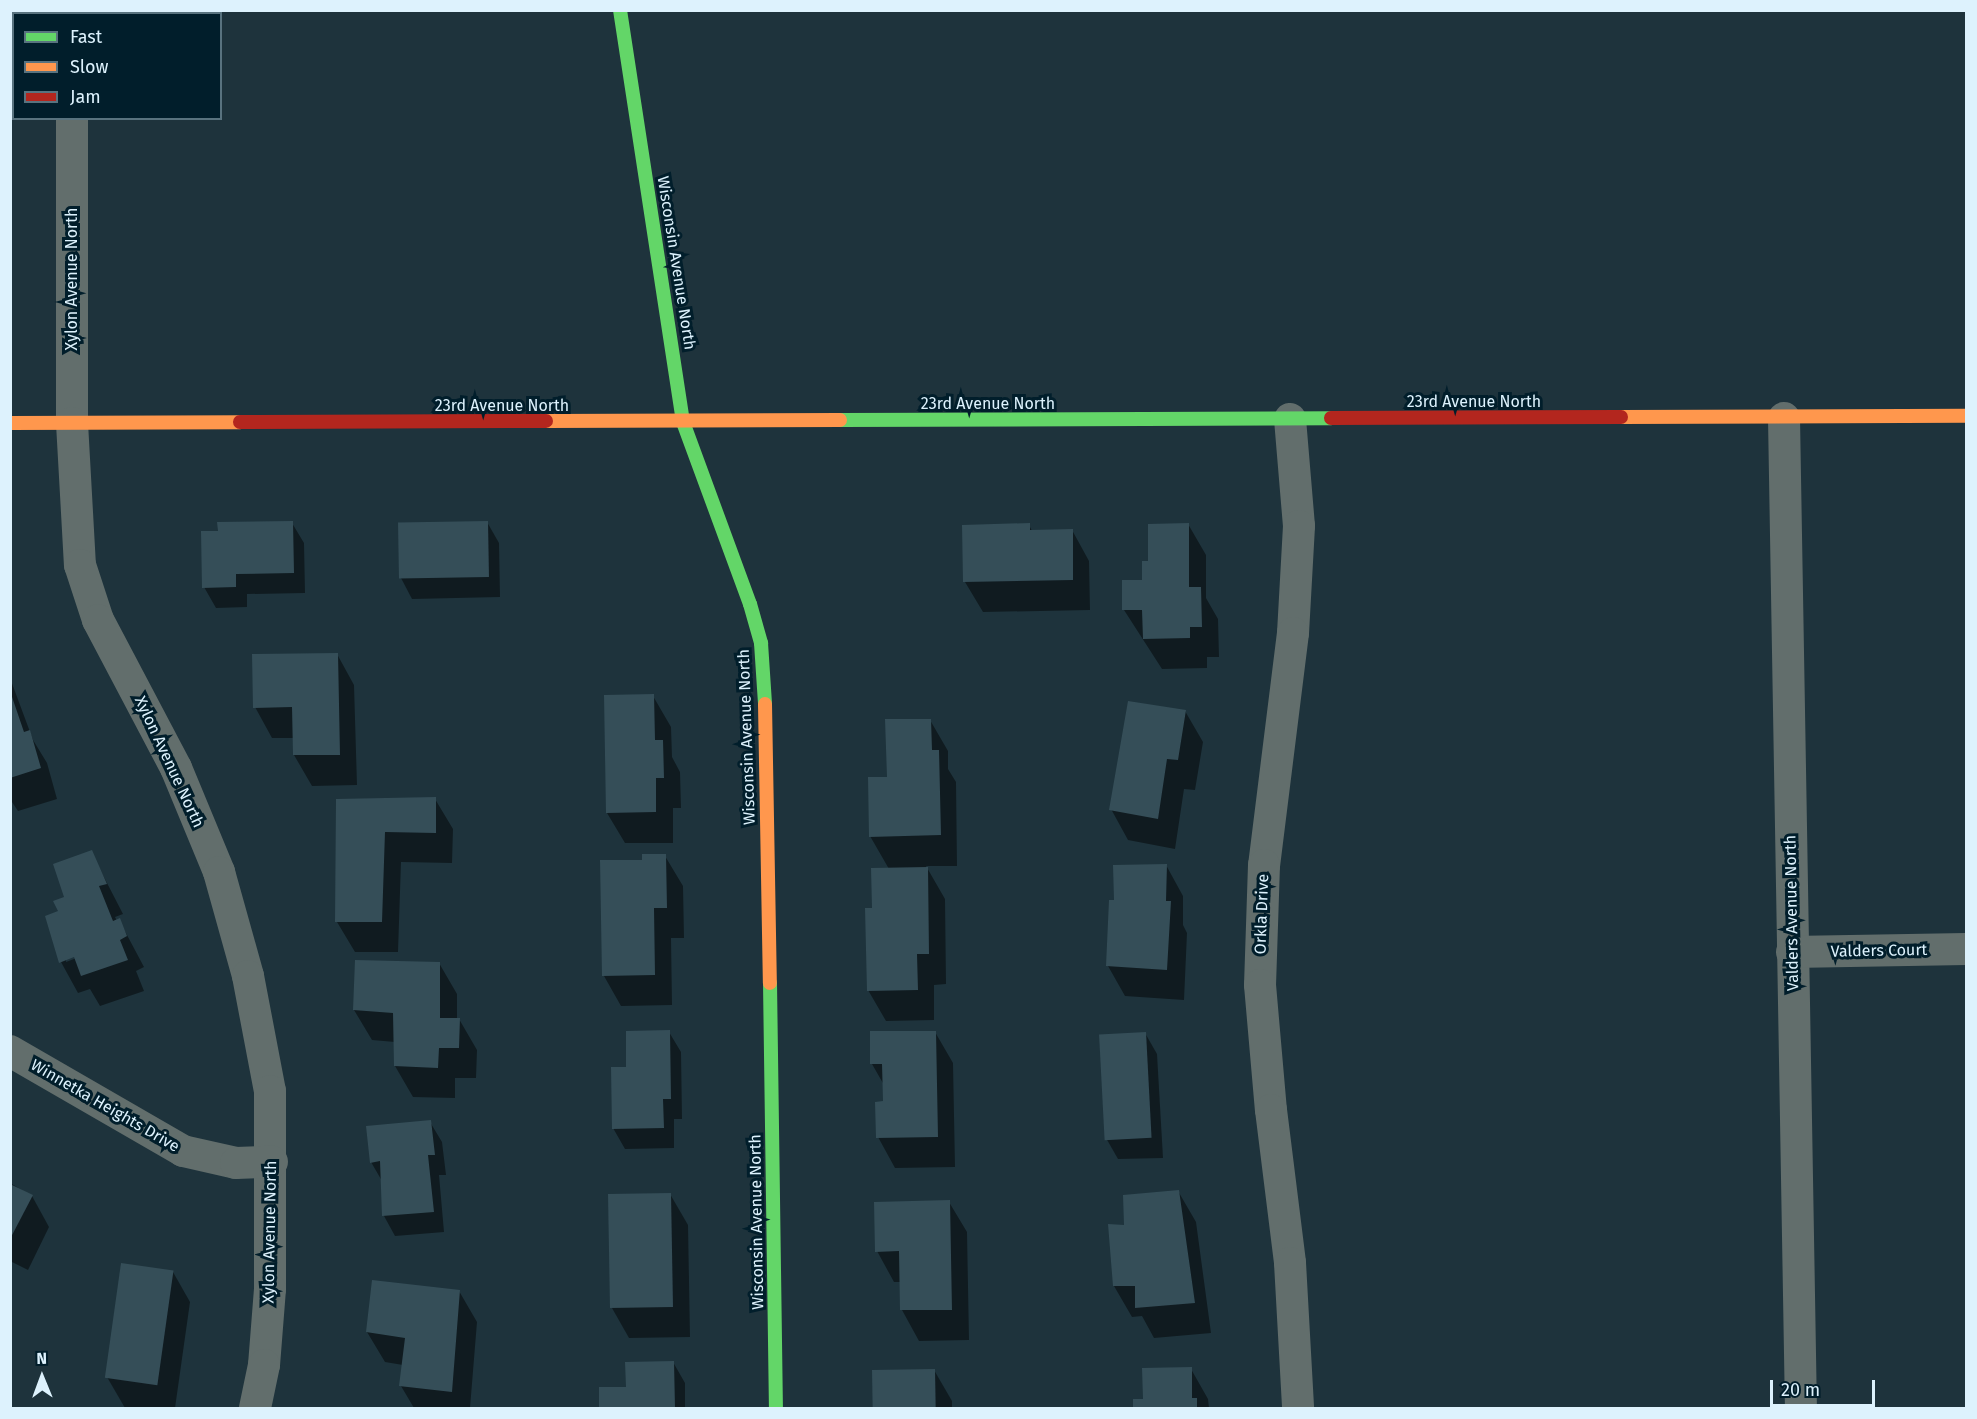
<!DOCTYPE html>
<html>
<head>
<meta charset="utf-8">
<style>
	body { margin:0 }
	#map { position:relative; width:1977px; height:1419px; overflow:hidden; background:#1e333c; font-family:"Fira Sans",sans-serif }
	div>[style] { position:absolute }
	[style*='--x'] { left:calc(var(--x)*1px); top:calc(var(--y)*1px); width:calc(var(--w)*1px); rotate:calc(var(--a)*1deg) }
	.shadow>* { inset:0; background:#0007 }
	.building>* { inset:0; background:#354e58; transform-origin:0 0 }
	.street>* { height:32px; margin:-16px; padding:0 16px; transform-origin:16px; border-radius:16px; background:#626e6c }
	.fast>* { height:14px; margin:-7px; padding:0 7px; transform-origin:7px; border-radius:7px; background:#63d668 }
	.slow>* { height:14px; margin:-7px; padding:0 7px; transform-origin:7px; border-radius:7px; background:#ff974d }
	.jam>* { height:14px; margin:-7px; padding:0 7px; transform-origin:7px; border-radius:7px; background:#b3261e }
	span { translate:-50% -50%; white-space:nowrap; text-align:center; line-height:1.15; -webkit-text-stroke:6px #011e2b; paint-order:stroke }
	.street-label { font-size:16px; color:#ddf2fd }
	.frame { position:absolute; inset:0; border:12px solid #ddf2fd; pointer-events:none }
	.legend { position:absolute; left:12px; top:12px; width:210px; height:108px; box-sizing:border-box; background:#011e2b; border:2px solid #59737f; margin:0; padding:8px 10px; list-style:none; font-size:18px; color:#ddf2fd }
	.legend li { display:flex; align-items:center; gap:12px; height:30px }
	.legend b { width:30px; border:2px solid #59737f }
	.north { position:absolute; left:12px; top:1347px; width:60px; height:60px; -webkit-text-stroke:4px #011e2b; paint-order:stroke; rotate:359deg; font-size:16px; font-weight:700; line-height:24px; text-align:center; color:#ddf2fd }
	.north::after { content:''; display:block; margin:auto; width:21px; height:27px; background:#ddf2fd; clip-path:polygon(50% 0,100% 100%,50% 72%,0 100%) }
	.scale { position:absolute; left:1770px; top:1380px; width:105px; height:27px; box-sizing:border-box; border:3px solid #ddf2fd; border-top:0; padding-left:8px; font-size:18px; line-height:21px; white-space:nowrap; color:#ddf2fd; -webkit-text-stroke:4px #011e2b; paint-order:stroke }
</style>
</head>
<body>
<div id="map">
	<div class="shadow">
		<i style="clip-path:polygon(487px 522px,499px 543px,500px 597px,412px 599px,401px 578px)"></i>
		<i style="clip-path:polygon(292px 523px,304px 543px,305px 593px,247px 594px,247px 607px,216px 608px,204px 587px,219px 532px)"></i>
		<i style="clip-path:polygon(1188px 524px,1206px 555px,1206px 598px,1218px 619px,1219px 657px,1207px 657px,1207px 668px,1162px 669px,1124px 610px,1143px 581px,1150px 563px)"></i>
		<i style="clip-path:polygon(1029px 525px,1032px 531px,1072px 530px,1089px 561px,1090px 610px,983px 612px,965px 582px)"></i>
		<i style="clip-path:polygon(337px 654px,354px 685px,357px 785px,312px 786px,294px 755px,294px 738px,272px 738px,255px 707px)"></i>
		<i style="clip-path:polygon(10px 678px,33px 740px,47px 763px,57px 799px,18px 811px,10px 799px)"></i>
		<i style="clip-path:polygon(653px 696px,671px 727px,672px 757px,680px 772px,681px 808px,673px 808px,673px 843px,625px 843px,607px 813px)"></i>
		<i style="clip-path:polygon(1185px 711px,1203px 742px,1195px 790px,1184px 789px,1175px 849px,1128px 840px,1111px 809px)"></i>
		<i style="clip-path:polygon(930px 720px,948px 751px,948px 769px,956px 782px,957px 866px,926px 866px,945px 899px,946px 984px,934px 985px,934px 1020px,886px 1021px,868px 990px,874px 910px,889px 869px,870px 836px,888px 778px)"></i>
		<i style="clip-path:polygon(435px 799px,453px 829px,452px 863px,401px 862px,398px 952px,355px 952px,337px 922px,337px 800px)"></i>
		<i style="clip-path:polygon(evenodd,91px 852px,123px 914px,115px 917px,117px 921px,119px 920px,144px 967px,136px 971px,144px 991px,100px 1006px,90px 989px,78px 993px,61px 962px,60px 912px,91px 852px,81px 953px,82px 956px,66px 962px,66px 959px,81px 953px)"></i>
		<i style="clip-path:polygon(665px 856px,683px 886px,684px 938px,671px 938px,672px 1005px,621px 1006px,604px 976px)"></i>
		<i style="clip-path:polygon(1166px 865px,1183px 896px,1183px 925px,1187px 933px,1184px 1000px,1125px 996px,1108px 966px,1115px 902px)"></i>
		<i style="clip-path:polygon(439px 963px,457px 994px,457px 1019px,459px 1019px,477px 1050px,476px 1078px,455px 1078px,455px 1098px,413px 1097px,395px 1066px,395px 1042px,372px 1040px,354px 1010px)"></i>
		<i style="clip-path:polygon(669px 1032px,681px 1052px,682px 1119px,674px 1119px,674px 1148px,625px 1149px,613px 1128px,628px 1068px)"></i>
		<i style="clip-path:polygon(935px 1032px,953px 1063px,955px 1167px,895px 1168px,878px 1137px,884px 1103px,884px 1085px,872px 1064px,871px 1033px)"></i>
		<i style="clip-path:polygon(1145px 1033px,1157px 1054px,1163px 1158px,1118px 1159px,1106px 1138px)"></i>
		<i style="clip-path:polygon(430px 1122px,442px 1142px,446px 1175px,439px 1175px,444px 1232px,395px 1236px,384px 1216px,382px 1181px,371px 1162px)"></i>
		<i style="clip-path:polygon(10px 1183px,32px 1196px,49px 1227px,28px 1270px,10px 1261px)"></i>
		<i style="clip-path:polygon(1178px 1191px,1196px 1222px,1211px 1333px,1154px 1338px,1142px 1316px,1132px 1317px,1114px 1286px,1126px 1227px)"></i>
		<i style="clip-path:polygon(670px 1194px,688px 1225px,690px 1337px,629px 1338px,612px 1308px)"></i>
		<i style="clip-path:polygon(949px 1202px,967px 1232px,969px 1340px,919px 1341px,902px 1310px,901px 1282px,894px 1282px,877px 1251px)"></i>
		<i style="clip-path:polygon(173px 1272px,190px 1302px,175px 1408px,125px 1408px,107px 1377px)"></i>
		<i style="clip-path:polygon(459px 1291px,477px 1322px,470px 1408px,414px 1408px,401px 1386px,403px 1365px,385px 1362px,367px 1332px)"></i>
		<i style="clip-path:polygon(673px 1362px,685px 1383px,685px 1408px,601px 1408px,600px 1389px,627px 1388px)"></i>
		<i style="clip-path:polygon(1191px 1369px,1208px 1399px,1209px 1408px,1135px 1408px,1135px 1401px,1144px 1401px)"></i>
		<i style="clip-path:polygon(934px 1370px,952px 1401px,952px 1408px,875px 1408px,874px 1371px)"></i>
	</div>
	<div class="building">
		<i style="clip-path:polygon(293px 521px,294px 573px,236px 574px,236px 587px,202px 588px,201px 531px,218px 531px,217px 522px)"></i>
		<i style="left:488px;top:521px;width:56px;height:90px;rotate:89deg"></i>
		<i style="clip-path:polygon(1030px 523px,1030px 530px,1073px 529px,1073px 580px,963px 582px,962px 525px)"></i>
		<i style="clip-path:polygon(1189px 523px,1189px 587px,1201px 587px,1202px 627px,1190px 627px,1190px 638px,1143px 639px,1142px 610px,1122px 610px,1122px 580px,1142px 580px,1142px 561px,1148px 561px,1148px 524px)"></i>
		<i style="clip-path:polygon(338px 653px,340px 755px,293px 755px,292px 707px,253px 708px,252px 654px)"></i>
		<i style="clip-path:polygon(10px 691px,24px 732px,30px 730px,41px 768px,10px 778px)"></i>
		<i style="clip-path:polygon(654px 694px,655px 740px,663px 740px,664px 778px,656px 778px,656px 812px,606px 813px,604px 695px)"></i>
		<i style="clip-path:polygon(1128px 701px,1186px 710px,1178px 760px,1167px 759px,1158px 819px,1109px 810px)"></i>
		<i style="clip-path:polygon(885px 719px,931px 719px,932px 750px,939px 750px,941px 835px,869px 837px,868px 777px,887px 777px)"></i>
		<i style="clip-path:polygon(436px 797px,436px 833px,385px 832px,382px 922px,335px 922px,336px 799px)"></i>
		<i style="clip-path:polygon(92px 850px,107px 884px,99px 886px,113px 921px,120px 918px,127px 936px,120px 940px,128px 960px,81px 976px,74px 957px,59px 963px,45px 916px,58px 911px,53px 901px,64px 897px,53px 864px)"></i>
		<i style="clip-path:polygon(642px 854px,666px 854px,667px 908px,654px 908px,655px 975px,602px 976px,600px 860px,642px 860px)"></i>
		<i style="clip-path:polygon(1167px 864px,1166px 901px,1171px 901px,1167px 970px,1106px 966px,1109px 900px,1114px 900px,1113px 865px)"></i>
		<i style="clip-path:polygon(928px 867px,929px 954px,917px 954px,918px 990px,867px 991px,865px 908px,872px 908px,871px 868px)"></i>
		<i style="clip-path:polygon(355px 960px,440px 962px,440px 1018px,460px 1018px,459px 1048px,439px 1048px,438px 1068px,394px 1066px,393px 1013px,353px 1010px)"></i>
		<i style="clip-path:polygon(670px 1030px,671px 1099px,663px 1099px,664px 1128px,612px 1129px,611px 1067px,626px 1067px,626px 1031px)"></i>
		<i style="clip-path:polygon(870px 1031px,936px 1031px,938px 1137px,876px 1138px,875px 1102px,883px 1101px,882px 1064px,870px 1064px)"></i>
		<i style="left:1146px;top:1032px;width:106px;height:47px;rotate:87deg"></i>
		<i style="clip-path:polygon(431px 1120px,435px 1155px,428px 1155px,434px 1212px,382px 1216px,380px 1161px,370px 1163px,366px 1126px)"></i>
		<i style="clip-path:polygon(10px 1184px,33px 1195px,10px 1239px)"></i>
		<i style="clip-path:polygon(1179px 1190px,1195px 1303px,1135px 1308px,1135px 1286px,1113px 1286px,1108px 1224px,1124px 1225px,1123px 1195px)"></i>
		<i style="left:671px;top:1193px;width:114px;height:63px;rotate:89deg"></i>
		<i style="clip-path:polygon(950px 1200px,952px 1310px,900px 1310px,899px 1251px,875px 1252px,874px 1202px)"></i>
		<i style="left:121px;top:1263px;width:53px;height:116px;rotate:8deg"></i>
		<i style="clip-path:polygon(372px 1280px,460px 1290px,452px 1392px,399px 1386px,405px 1338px,366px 1332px)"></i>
		<i style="clip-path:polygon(674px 1361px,675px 1408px,599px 1408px,599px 1387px,626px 1387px,625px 1362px)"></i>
		<i style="clip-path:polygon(1192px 1367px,1192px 1398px,1197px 1398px,1197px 1408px,1133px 1408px,1133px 1399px,1143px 1399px,1142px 1368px)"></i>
		<i style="left:935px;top:1369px;width:39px;height:63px;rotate:89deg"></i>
	</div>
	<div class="street">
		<i style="--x:72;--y:10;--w:4;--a:90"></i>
		<i style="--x:72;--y:118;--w:305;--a:90"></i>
		<i style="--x:72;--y:423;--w:142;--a:86.8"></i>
		<i style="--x:80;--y:565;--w:58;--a:71.9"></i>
		<i style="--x:98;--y:620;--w:167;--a:62.2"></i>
		<i style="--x:176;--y:768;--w:113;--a:67.5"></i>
		<i style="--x:219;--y:872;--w:108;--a:74.4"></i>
		<i style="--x:248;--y:976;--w:117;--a:79.2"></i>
		<i style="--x:270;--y:1091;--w:198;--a:90"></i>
		<i style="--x:270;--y:1289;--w:76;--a:94.5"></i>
		<i style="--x:264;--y:1365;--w:44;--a:101.8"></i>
		<i style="--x:1784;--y:418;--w:990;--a:89.02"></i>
		<i style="--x:1290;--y:419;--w:107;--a:85.2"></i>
		<i style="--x:1299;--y:526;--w:107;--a:93.2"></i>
		<i style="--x:1293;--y:633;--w:234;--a:97.1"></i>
		<i style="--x:1264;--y:865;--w:120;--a:91.9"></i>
		<i style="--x:1260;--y:985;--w:125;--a:85"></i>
		<i style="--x:1271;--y:1110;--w:154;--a:82.9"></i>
		<i style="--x:1290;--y:1263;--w:145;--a:86.8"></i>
		<i style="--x:1792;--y:952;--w:174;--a:-1"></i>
		<i style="--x:10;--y:1051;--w:200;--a:30"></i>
		<i style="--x:183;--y:1151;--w:54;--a:12.8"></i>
		<i style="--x:236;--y:1163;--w:36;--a:-2"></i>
	</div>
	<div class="fast">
		<i style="--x:620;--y:10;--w:417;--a:81.3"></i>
		<i style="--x:683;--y:422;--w:194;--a:69.8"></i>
		<i style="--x:750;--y:604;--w:41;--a:74.2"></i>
		<i style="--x:761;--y:643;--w:61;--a:86.2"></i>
		<i style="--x:840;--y:420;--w:491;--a:-0.2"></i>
		<i style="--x:770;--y:983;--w:425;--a:89.2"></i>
	</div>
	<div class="slow">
		<i style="--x:1621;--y:417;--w:345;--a:-0.2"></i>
		<i style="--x:546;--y:421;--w:294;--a:-0.2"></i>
		<i style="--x:10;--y:423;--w:230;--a:-0.2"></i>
		<i style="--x:765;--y:704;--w:279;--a:89"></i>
	</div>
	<div class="jam">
		<i style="--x:1331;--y:418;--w:290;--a:-0.2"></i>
		<i style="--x:240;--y:422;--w:306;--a:-0.2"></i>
	</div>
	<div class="street-label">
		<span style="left:676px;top:263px;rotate:81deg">Wisconsin Avenue North</span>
		<span style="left:72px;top:279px;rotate:-90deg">Xylon Avenue North</span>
		<span style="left:1474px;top:402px">23rd Avenue North</span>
		<span style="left:988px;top:404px">23rd Avenue North</span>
		<span style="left:502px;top:406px">23rd Avenue North</span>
		<span style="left:747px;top:737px;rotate:-92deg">Wisconsin Avenue North</span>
		<span style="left:169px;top:762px;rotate:65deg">Xylon Avenue North</span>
		<span style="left:1792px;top:913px;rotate:-91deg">Valders Avenue North</span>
		<span style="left:1262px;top:914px;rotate:-88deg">Orkla Drive</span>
		<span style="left:1879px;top:951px;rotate:-1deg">Valders Court</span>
		<span style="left:105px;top:1106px;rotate:30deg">Winnetka Heights Drive</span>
		<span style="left:757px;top:1222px;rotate:-91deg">Wisconsin Avenue North</span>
		<span style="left:270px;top:1232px;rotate:-89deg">Xylon Avenue North</span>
	</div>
	<div class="frame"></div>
	<ul class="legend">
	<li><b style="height:8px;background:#63d668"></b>Fast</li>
	<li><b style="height:8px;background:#ff974d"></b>Slow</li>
	<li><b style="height:8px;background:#b3261e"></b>Jam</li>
	</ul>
	<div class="north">N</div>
	<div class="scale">20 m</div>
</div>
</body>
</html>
